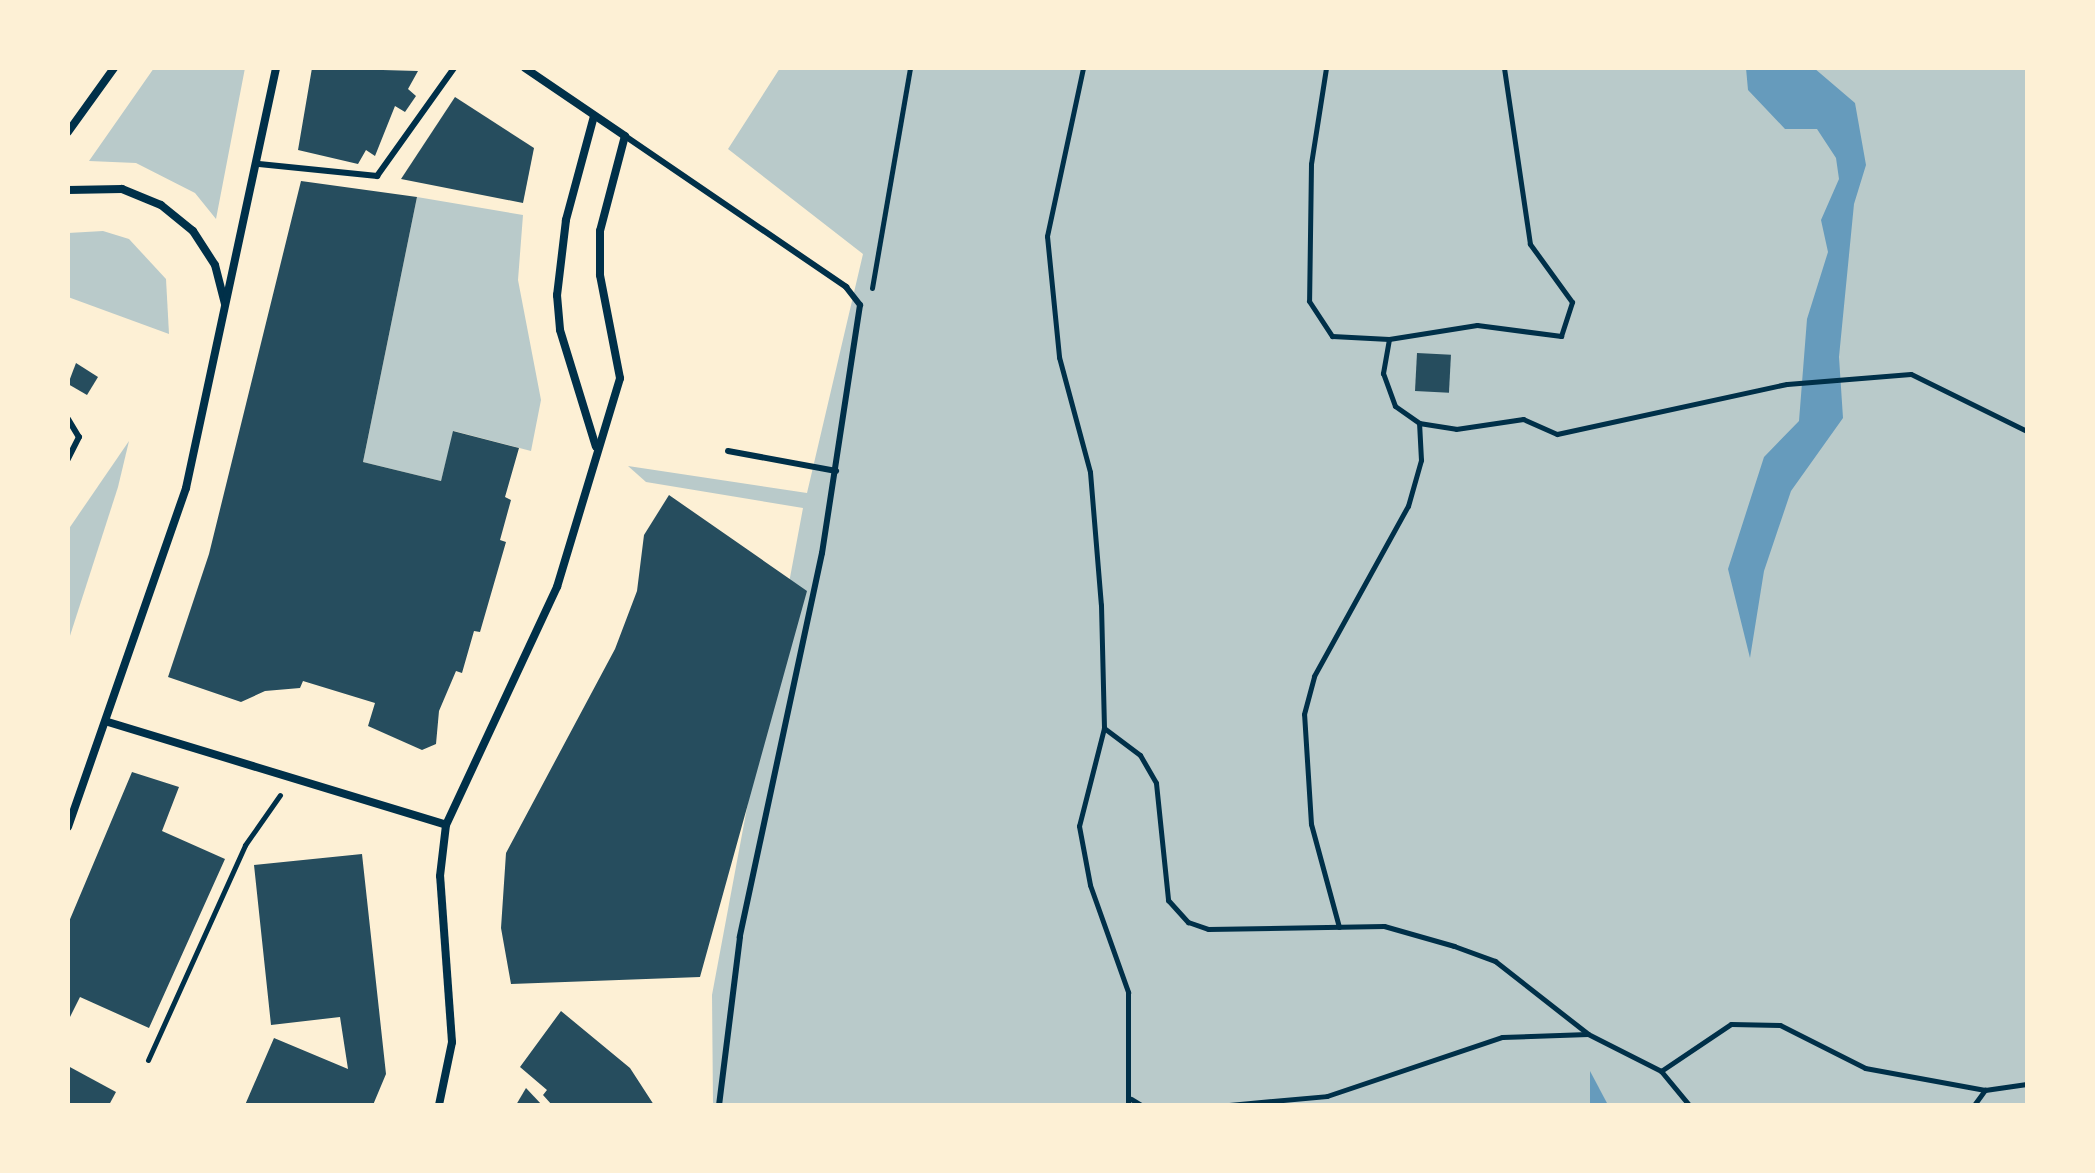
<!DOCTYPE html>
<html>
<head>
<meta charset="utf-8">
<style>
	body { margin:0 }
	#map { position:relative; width:2095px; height:1173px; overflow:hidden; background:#fdf0d5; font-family:Barlow,sans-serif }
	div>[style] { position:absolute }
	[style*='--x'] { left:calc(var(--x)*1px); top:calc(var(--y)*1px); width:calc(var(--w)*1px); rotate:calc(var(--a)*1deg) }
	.green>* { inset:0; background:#b9caca }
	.water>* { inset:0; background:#669bbc }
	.building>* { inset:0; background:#264d5e; transform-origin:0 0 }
	.path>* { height:5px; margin:-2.5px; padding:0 2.5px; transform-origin:2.5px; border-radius:2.5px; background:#003049 }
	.service>* { height:6px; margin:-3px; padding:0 3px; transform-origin:3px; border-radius:3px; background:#003049 }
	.minor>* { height:8px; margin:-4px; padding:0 4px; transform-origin:4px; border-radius:4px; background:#003049 }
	span { translate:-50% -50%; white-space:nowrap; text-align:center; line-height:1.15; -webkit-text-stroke:7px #fdf0d5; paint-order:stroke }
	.frame { position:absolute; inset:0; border:70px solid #fdf0d5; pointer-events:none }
</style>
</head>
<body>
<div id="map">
	<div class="green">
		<i style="clip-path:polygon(154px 68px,245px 68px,216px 219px,195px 193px,136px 163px,89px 161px)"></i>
		<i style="clip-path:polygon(780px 68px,2027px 68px,2027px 1105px,713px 1105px,712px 995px,803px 508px,646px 482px,628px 466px,807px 493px,863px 254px,728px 149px)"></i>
		<i style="clip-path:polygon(417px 197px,523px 215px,518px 280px,541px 400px,531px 451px,454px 431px,441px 481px,363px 462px)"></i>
		<i style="clip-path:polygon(103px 231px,129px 239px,166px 279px,169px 334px,68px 297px,68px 233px)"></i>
		<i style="clip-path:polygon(129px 441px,118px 487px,68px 642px,68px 530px)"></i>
	</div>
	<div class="water">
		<i style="clip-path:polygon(1746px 68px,1814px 68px,1855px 103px,1866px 165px,1854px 204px,1839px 357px,1843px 418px,1791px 491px,1764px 571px,1750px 658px,1728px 569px,1764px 457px,1799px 421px,1807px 319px,1828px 252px,1821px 220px,1839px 179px,1836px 158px,1817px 129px,1785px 129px,1748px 90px)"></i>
		<i style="clip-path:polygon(1590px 1071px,1608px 1105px,1590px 1105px)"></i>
	</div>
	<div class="building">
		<i style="clip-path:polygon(312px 68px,418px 71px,408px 89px,416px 96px,405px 112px,395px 106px,375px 156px,366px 150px,358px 164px,298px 150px)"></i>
		<i style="clip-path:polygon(455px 97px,534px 148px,523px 203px,401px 179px)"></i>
		<i style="clip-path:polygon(301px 181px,417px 197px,363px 462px,441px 481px,453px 431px,519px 448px,505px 497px,511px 500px,500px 540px,506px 542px,480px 632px,474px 631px,462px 673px,456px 671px,439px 711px,436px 744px,422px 750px,368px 726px,375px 703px,303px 681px,300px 688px,265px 691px,241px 702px,168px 677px,209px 554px)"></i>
		<i style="left:1417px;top:353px;width:34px;height:38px;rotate:3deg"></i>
		<i style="clip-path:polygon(76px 363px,98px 377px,87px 395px,68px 384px)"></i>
		<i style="clip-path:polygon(669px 495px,807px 591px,700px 977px,511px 984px,501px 928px,506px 853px,615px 649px,637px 591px,644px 535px)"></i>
		<i style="clip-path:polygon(132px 772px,179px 787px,162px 831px,225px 859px,149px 1028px,80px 997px,68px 1021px,68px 924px)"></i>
		<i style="clip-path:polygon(362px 854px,386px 1074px,373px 1105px,245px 1105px,274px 1038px,348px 1069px,340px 1017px,271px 1025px,254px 865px)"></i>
		<i style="clip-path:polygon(561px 1011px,630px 1068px,654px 1105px,552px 1105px,543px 1095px,547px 1090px,520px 1067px)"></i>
		<i style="clip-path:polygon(68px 1066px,116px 1092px,109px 1105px,68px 1105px)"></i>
		<i style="clip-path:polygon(526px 1088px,542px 1105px,516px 1105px)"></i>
	</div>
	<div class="path">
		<i style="--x:1083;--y:68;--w:172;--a:102.1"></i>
		<i style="--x:1047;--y:236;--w:122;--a:84.3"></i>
		<i style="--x:1059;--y:357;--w:119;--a:74.9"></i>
		<i style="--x:1090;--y:472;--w:133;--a:85.3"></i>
		<i style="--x:1101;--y:605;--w:123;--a:88.6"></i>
		<i style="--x:1104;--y:728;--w:101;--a:104.3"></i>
		<i style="--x:1079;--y:826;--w:60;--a:79.4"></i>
		<i style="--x:1090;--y:885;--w:114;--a:70.4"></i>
		<i style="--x:1128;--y:992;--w:113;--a:90"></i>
		<i style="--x:1326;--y:68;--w:97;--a:98.9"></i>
		<i style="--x:1311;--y:164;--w:137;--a:90.8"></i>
		<i style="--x:1309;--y:301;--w:42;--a:56.7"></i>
		<i style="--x:1332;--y:336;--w:57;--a:3"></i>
		<i style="--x:1389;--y:339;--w:35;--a:100"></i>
		<i style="--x:1383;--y:373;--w:35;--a:70"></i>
		<i style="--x:1395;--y:406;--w:29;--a:35"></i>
		<i style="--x:1419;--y:423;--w:37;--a:9"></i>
		<i style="--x:1456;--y:429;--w:68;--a:-8.5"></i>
		<i style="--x:1523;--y:419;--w:37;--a:24"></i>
		<i style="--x:1557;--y:434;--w:235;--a:-12.3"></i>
		<i style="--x:1787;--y:384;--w:124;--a:-4.6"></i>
		<i style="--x:1911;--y:374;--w:129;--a:26.2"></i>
		<i style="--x:872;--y:288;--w:223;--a:-80.2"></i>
		<i style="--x:1389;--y:339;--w:89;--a:-9"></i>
		<i style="--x:1477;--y:325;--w:85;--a:7.5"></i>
		<i style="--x:1561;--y:336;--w:36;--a:-72"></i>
		<i style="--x:1572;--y:302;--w:72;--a:-125.9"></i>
		<i style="--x:1530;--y:244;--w:178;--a:-98.4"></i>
		<i style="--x:1104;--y:728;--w:45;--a:36.9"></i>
		<i style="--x:1140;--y:755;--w:32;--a:60"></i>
		<i style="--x:1156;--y:783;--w:118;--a:84.1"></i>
		<i style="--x:1168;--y:900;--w:30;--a:48"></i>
		<i style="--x:1188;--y:922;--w:21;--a:19"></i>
		<i style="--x:1208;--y:929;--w:176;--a:-1"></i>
		<i style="--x:1384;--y:926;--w:73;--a:15.9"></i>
		<i style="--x:1454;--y:946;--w:44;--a:20.1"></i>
		<i style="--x:1495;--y:961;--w:118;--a:38.1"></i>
		<i style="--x:1339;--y:927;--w:107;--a:-105.2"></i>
		<i style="--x:1311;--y:824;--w:110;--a:-93.6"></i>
		<i style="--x:1304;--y:714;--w:39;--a:-75"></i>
		<i style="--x:1314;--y:676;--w:194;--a:-61.1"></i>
		<i style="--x:1408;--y:506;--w:48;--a:-74.2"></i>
		<i style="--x:1421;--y:460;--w:37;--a:-93"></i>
		<i style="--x:148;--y:1060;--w:236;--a:-65.7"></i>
		<i style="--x:245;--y:845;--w:61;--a:-55"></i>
		<i style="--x:1661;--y:1071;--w:44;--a:50.5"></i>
		<i style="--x:1131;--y:1099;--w:12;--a:31"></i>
		<i style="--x:1229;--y:1105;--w:98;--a:-5.2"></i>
		<i style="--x:1327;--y:1096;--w:185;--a:-18.6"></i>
		<i style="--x:1502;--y:1037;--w:86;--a:-2"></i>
		<i style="--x:1588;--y:1034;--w:82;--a:26.9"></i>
		<i style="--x:1661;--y:1071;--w:84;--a:-33.9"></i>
		<i style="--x:1731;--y:1024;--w:49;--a:1.2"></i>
		<i style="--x:1780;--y:1025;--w:95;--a:26.8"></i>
		<i style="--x:1865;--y:1068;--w:122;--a:10.4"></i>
		<i style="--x:1974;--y:1105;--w:19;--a:-54"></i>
		<i style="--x:1985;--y:1090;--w:42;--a:-8.1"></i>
	</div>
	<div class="service">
		<i style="--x:625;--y:136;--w:268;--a:34.3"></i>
		<i style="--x:846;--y:287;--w:23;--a:52"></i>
		<i style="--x:860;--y:305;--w:251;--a:98.7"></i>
		<i style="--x:822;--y:553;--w:393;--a:102.1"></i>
		<i style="--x:740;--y:937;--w:169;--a:97.1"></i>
		<i style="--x:259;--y:164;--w:119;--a:5.8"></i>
		<i style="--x:377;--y:176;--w:133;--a:-54.5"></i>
		<i style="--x:68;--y:419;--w:21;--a:59"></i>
		<i style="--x:79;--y:437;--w:25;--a:117"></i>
		<i style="--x:728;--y:451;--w:110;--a:10.5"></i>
	</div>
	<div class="minor">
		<i style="--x:594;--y:116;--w:108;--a:105.1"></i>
		<i style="--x:566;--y:220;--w:76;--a:96.8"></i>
		<i style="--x:557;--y:295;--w:35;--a:85"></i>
		<i style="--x:560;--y:330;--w:122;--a:72.9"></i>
		<i style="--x:68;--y:132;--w:79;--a:-54.3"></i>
		<i style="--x:68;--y:190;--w:54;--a:-1.1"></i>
		<i style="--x:122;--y:189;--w:42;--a:22.3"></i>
		<i style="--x:161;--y:205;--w:41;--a:39.1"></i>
		<i style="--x:193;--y:231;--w:40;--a:57.1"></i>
		<i style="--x:215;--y:265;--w:40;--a:75.6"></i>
		<i style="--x:108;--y:722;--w:353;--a:16.9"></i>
		<i style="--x:68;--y:827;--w:359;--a:-70.8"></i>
		<i style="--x:186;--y:488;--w:430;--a:-77.9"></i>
		<i style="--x:439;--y:1105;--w:64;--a:-78.3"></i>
		<i style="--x:452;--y:1042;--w:166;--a:-94.1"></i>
		<i style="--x:440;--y:876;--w:51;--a:-83.3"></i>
		<i style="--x:446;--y:825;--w:263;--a:-65"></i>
		<i style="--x:557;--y:587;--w:218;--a:-73.2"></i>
		<i style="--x:620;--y:378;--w:105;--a:-101"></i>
		<i style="--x:600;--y:275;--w:44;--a:-90"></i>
		<i style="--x:600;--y:231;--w:98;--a:-75.3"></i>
		<i style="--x:625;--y:136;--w:121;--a:-145.8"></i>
	</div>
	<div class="frame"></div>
</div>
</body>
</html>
